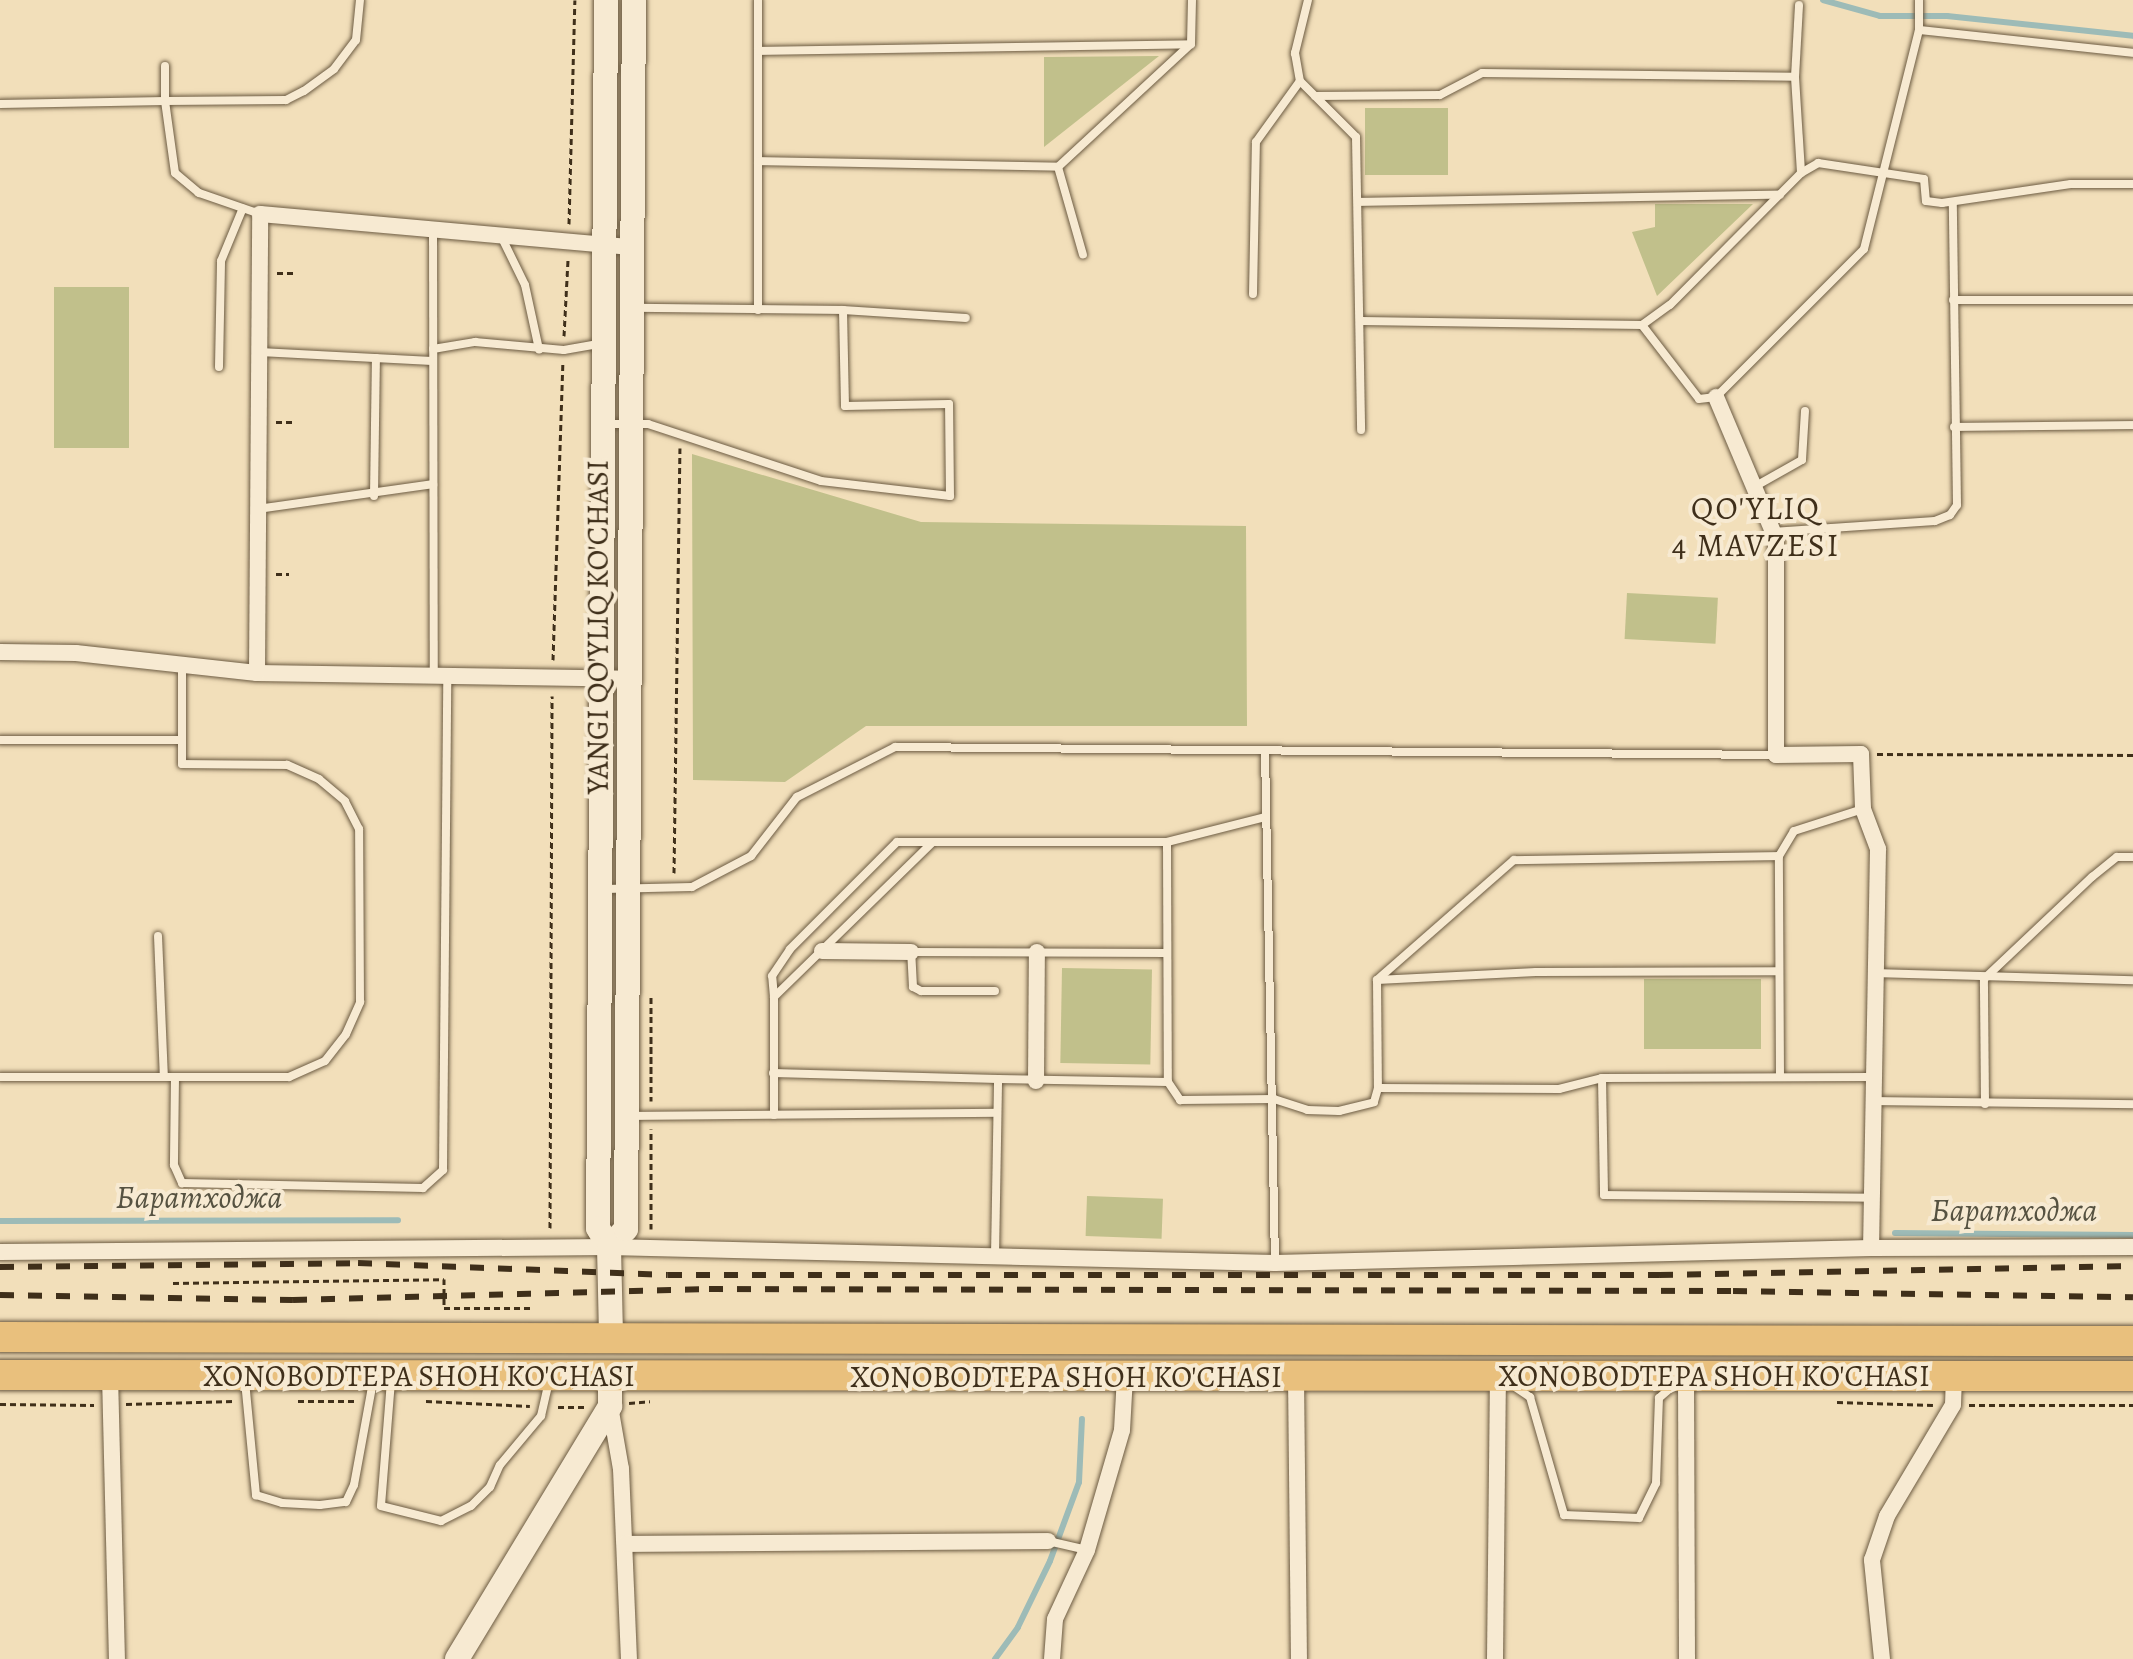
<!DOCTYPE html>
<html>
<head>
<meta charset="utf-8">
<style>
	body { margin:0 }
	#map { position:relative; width:2133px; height:1659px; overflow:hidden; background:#f2dfba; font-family:Alegreya,serif }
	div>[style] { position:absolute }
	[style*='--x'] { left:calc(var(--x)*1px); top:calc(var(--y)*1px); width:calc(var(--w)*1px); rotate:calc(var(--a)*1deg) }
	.green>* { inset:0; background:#c1c08b; transform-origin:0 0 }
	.stream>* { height:6px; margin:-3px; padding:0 3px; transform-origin:3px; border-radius:3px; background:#9dbbb7 }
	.path>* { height:3px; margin-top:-1.5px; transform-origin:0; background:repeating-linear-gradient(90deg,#3f2f1a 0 6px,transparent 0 10px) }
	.roads { filter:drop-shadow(0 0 2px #6c5b42) drop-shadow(0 0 2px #6c5b42) }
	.lane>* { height:8px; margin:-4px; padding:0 4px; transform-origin:4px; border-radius:4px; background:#f7ead2 }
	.street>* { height:16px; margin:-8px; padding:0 8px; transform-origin:8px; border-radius:8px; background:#f7ead2 }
	.secondary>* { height:24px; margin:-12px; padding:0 12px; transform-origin:12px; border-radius:12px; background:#f7ead2 }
	.highway>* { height:30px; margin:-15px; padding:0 15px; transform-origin:15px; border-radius:15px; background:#e9c07d }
	.rail>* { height:6px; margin-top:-3px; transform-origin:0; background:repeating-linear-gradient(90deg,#3f2f1a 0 14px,transparent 0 28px) }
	span { translate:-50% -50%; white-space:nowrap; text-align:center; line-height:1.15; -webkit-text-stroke:8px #f7ead2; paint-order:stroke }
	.street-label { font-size:30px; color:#3f2f1a }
	.neighbourhood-label { font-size:32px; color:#3f2f1a; letter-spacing:2px }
	.water-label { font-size:32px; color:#565241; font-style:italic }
</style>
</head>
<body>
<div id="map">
	<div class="green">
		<i style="clip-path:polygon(1159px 56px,1044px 147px,1044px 57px)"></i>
		<i style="left:1448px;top:108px;width:67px;height:83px;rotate:90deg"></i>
		<i style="clip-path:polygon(1655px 204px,1753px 204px,1657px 296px,1632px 232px,1655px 227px)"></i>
		<i style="left:54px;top:287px;width:75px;height:161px"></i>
		<i style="clip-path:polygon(692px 454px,921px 522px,1246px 526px,1247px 726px,866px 726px,785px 782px,693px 780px)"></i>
		<i style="left:1627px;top:593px;width:91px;height:46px;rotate:3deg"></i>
		<i style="left:1062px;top:968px;width:90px;height:95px;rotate:1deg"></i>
		<i style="left:1644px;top:979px;width:117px;height:70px"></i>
		<i style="left:1087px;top:1196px;width:76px;height:40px;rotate:2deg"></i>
	</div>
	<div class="stream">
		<i style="--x:1823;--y:0;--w:59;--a:15.7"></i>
		<i style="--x:1880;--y:16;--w:67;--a:0"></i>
		<i style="--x:1947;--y:16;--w:187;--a:6.1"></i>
		<i style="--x:0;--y:1221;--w:398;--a:-0.1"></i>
		<i style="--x:1895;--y:1233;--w:238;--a:0.5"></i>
		<i style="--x:995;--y:1659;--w:39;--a:-54"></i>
		<i style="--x:1018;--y:1627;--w:73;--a:-64.1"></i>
		<i style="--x:1050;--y:1561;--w:84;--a:-69.8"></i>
		<i style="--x:1079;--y:1482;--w:63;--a:-87.3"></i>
	</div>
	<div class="path">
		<i style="--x:569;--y:224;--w:224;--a:-88.5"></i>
		<i style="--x:277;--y:273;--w:16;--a:0"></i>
		<i style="--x:564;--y:336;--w:76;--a:-87"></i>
		<i style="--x:276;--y:422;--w:17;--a:0"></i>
		<i style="--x:276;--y:574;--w:13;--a:0"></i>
		<i style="--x:553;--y:660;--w:296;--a:-88.1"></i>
		<i style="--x:1877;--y:754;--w:256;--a:0.2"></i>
		<i style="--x:674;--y:873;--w:425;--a:-89.2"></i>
		<i style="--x:651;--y:997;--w:104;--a:90"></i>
		<i style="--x:550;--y:1228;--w:532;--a:-89.78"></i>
		<i style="--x:651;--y:1229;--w:100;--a:-90"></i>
		<i style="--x:173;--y:1283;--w:271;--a:-0.8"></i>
		<i style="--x:444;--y:1279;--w:29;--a:90"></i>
		<i style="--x:444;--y:1308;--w:89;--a:0"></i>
		<i style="--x:298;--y:1401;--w:56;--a:0"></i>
		<i style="--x:426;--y:1401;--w:104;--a:2.8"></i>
		<i style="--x:1837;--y:1402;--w:96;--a:1.8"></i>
		<i style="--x:629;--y:1403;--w:21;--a:-5"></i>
		<i style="--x:0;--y:1404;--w:94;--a:0.6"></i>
		<i style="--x:126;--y:1404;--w:108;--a:-1.6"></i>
		<i style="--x:1969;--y:1405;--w:164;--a:0"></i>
		<i style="--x:558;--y:1407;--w:28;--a:0"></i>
	</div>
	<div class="roads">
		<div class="lane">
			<i style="--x:758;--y:0;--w:310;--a:90"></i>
			<i style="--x:1308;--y:0;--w:55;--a:103.8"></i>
			<i style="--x:1295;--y:53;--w:28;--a:80"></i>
			<i style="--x:1300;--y:81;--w:79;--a:45"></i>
			<i style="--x:1356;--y:137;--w:293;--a:89"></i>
			<i style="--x:1919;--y:30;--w:215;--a:6.1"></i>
			<i style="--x:758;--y:51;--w:433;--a:-0.9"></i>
			<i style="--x:1795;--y:77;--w:72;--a:-86.8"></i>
			<i style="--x:1315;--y:96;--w:125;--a:-0.5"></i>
			<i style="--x:1440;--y:95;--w:47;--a:-27.6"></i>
			<i style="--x:1482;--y:73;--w:313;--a:0.7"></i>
			<i style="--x:1795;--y:77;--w:96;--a:86.4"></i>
			<i style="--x:0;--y:104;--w:165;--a:-1"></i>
			<i style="--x:165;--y:101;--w:35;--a:-90"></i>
			<i style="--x:758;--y:161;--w:300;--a:1.1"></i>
			<i style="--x:1058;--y:167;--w:181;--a:-42.8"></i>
			<i style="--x:1191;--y:44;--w:44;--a:-88.7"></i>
			<i style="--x:1058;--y:167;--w:91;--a:74.1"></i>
			<i style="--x:1358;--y:202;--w:422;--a:-1"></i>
			<i style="--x:260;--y:214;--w:65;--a:-161"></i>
			<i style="--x:199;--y:193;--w:31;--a:-140"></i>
			<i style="--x:175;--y:173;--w:73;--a:-97.9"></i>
			<i style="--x:165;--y:101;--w:121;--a:-0.5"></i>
			<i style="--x:286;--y:100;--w:20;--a:-27"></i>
			<i style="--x:304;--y:91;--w:37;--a:-36"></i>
			<i style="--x:334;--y:69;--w:36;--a:-53"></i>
			<i style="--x:356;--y:40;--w:40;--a:-84.3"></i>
			<i style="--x:433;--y:227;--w:449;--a:89.9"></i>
			<i style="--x:502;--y:238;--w:52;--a:63.9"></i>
			<i style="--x:525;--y:285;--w:66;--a:77.7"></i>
			<i style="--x:1253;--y:294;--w:152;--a:-88.9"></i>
			<i style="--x:1256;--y:142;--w:75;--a:-54.2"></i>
			<i style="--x:1953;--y:300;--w:180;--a:0"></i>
			<i style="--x:843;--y:310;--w:123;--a:3.7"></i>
			<i style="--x:1361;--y:321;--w:281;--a:0.8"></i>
			<i style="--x:1642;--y:325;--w:34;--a:-36"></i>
			<i style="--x:1670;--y:305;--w:186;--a:-45.2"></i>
			<i style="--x:1801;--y:173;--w:20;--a:-30"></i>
			<i style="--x:1818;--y:163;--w:107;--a:8.6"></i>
			<i style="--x:1924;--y:179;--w:22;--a:85"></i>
			<i style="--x:1926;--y:201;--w:16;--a:7"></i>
			<i style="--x:1942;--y:203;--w:130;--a:-8.4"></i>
			<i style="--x:2071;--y:184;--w:62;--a:0"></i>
			<i style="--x:1642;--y:325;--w:93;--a:52.4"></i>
			<i style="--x:1699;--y:399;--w:17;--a:-7"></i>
			<i style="--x:1716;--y:397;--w:209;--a:-45"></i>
			<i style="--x:1864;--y:249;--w:226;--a:-75.9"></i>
			<i style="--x:1919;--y:30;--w:30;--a:-90"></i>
			<i style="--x:433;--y:349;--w:43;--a:-9.5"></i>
			<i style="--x:475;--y:342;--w:89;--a:5.1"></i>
			<i style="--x:564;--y:350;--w:39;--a:-10"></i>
			<i style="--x:259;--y:352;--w:174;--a:3"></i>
			<i style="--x:219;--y:367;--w:106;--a:-88.9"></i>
			<i style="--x:221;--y:261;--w:57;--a:-67.5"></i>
			<i style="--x:604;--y:424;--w:44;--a:0"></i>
			<i style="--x:648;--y:424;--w:182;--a:18.2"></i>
			<i style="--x:821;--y:481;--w:130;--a:6.6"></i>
			<i style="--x:950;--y:496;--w:92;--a:-90.6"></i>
			<i style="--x:949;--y:404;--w:104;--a:178.9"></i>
			<i style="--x:845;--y:406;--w:96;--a:-91.2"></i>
			<i style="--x:843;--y:310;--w:206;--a:-179.4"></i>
			<i style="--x:1954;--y:427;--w:179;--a:-0.6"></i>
			<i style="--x:1754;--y:487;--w:55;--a:-29.4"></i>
			<i style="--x:1802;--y:460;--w:49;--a:-86.5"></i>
			<i style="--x:374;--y:496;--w:138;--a:-89.2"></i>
			<i style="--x:258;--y:509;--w:177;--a:-8.1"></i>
			<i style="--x:1772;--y:532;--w:163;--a:-3.9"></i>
			<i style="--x:1935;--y:521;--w:16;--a:-22"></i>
			<i style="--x:1950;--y:515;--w:12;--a:-55"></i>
			<i style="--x:1957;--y:505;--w:302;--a:-90.8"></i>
			<i style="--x:0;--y:740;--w:181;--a:0"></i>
			<i style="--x:1265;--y:751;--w:511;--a:88.88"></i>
			<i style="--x:1167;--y:842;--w:240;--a:89.8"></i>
			<i style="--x:1779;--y:856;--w:265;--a:179.1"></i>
			<i style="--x:1514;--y:860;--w:182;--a:138.8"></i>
			<i style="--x:1377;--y:980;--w:108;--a:89.5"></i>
			<i style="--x:1378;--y:1088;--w:181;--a:0.3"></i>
			<i style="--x:1559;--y:1089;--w:44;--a:-14.3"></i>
			<i style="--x:1602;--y:1078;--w:271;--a:-0.2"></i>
			<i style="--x:605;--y:889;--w:87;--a:-1.3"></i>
			<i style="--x:692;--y:887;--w:67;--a:-27.7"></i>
			<i style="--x:751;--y:856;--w:75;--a:-52.1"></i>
			<i style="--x:797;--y:797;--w:110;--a:-27"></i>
			<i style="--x:895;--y:747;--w:881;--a:0.52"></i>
			<i style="--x:158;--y:936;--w:141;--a:87.6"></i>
			<i style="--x:1876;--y:973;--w:257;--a:1.6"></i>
			<i style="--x:1377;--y:980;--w:159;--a:-2.9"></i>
			<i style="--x:1536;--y:972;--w:243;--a:-0.2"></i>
			<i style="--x:995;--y:991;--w:74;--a:180"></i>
			<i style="--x:921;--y:991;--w:9;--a:-153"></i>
			<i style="--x:913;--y:987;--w:35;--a:-93"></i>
			<i style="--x:911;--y:952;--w:256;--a:0.2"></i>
			<i style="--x:774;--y:997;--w:21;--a:-95"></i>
			<i style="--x:772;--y:976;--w:32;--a:-56"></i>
			<i style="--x:790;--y:949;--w:151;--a:-45"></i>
			<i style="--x:897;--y:842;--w:270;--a:0"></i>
			<i style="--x:1167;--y:842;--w:102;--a:-14.2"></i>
			<i style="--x:773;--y:1073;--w:225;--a:1.5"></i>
			<i style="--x:1780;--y:1076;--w:220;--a:-90.3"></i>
			<i style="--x:1779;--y:856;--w:29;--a:-59"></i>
			<i style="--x:1794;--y:831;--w:72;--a:-17.7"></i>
			<i style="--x:0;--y:1077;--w:289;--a:0"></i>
			<i style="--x:289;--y:1077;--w:39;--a:-24"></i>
			<i style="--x:325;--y:1061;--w:34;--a:-52"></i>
			<i style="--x:346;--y:1034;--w:35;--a:-66"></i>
			<i style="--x:360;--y:1002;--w:173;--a:-90.3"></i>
			<i style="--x:359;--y:829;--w:31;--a:-117"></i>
			<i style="--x:345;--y:801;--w:34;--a:-140"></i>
			<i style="--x:319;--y:779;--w:35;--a:-156"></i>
			<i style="--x:287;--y:765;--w:105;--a:-179.5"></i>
			<i style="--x:182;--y:764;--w:97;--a:-90"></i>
			<i style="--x:175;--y:1077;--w:88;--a:90.7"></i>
			<i style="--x:174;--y:1165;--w:20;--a:66"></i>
			<i style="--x:182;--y:1183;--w:241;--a:1.2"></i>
			<i style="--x:423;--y:1188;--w:27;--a:-42"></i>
			<i style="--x:443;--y:1170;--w:494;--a:-89.5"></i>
			<i style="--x:1602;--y:1078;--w:117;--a:89"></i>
			<i style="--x:1604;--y:1195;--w:267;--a:0.6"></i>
			<i style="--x:1874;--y:1101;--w:259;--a:0.7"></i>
			<i style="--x:1985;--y:1104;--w:125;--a:-90.5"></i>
			<i style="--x:1984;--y:979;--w:149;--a:-43.4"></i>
			<i style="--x:2092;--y:877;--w:32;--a:-39"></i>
			<i style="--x:2117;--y:857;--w:16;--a:0"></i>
			<i style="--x:774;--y:1115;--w:118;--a:-90"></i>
			<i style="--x:774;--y:997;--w:221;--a:-44.3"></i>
			<i style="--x:628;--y:1116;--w:369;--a:-0.5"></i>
			<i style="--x:995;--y:1256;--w:177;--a:-89"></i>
			<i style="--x:998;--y:1079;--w:170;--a:1"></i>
			<i style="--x:1168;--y:1082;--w:22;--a:56"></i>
			<i style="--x:1180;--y:1100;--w:94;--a:-0.6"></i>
			<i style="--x:1274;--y:1099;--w:35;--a:18"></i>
			<i style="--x:1307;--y:1110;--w:32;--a:2"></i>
			<i style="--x:1339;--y:1111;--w:36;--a:-14"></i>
			<i style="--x:1374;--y:1102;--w:15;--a:-74"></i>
			<i style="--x:245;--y:1381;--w:115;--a:84.5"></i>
			<i style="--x:256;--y:1495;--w:27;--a:17"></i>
			<i style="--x:282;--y:1503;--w:38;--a:3"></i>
			<i style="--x:320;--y:1505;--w:26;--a:-7"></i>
			<i style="--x:346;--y:1502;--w:19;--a:-65"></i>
			<i style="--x:354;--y:1485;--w:106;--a:-79.6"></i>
			<i style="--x:391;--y:1381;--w:125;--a:94.6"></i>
			<i style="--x:381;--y:1506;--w:62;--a:14"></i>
			<i style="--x:441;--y:1521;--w:34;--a:-27"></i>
			<i style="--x:471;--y:1506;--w:27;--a:-45"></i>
			<i style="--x:490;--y:1487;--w:24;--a:-66"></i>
			<i style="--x:500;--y:1465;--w:64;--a:-50.1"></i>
			<i style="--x:541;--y:1416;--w:37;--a:-77"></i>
			<i style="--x:1512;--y:1385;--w:22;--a:34"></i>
			<i style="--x:1530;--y:1397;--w:123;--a:73.9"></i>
			<i style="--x:1564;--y:1515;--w:75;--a:2.3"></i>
			<i style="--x:1639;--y:1518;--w:39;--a:-64"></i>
			<i style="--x:1656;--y:1483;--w:85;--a:-88"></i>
			<i style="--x:1659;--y:1398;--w:18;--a:-41"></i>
			<i style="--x:1048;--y:1541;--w:40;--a:13"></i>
		</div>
		<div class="street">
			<i style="--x:1716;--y:397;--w:154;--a:67.1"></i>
			<i style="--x:1776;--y:539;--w:216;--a:90"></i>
			<i style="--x:1776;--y:755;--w:85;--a:-0.7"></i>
			<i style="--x:1861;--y:754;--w:55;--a:87.9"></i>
			<i style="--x:1863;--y:809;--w:43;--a:69.4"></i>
			<i style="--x:1878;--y:849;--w:399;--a:91"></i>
			<i style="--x:0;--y:652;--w:76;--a:0.8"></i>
			<i style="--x:76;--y:653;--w:182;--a:6.3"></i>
			<i style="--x:257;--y:673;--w:372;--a:0.9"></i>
			<i style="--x:257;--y:673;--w:459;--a:-89.6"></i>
			<i style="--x:260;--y:214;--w:373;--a:5.1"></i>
			<i style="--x:822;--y:951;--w:89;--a:0.6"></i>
			<i style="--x:1036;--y:1081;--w:129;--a:-89.6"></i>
			<i style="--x:0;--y:1252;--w:609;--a:-0.47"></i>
			<i style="--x:609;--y:1247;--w:666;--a:1.38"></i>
			<i style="--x:1275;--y:1263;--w:596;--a:-1.44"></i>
			<i style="--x:1871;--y:1248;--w:262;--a:-0.2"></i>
			<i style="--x:110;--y:1375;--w:284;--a:88.6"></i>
			<i style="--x:1296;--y:1376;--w:283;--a:89.4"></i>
			<i style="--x:1686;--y:1376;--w:283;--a:89.8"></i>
			<i style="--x:610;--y:1406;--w:64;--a:80.1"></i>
			<i style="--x:621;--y:1469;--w:190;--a:87.6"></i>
			<i style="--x:625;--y:1544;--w:423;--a:-0.4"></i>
			<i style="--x:1052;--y:1659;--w:40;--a:-85.7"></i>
			<i style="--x:1055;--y:1619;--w:76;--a:-65.1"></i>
			<i style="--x:1087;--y:1550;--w:125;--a:-73.7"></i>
			<i style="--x:1122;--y:1430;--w:54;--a:-86.8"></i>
			<i style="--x:1495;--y:1659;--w:283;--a:-89.4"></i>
			<i style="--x:1882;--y:1659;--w:100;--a:-95.8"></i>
			<i style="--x:1872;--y:1560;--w:46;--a:-71.2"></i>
			<i style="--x:1887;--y:1516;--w:129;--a:-59.3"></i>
			<i style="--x:1953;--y:1405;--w:29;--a:-88"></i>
		</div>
		<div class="secondary">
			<i style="--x:606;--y:0;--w:1228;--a:90.37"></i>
			<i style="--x:598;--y:1228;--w:22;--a:60"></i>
			<i style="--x:609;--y:1247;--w:91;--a:88.7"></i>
			<i style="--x:609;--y:1247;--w:25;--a:-47"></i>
			<i style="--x:626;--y:1229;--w:1229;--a:-89.63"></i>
			<i style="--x:457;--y:1659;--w:296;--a:-58.8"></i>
			<i style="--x:610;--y:1406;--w:29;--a:-90"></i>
		</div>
		<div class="highway">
			<i style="--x:0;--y:1337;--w:2133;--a:0.11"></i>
			<i style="--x:0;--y:1375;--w:2133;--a:0.03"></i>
		</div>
	</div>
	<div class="rail">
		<i style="--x:0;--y:1267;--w:358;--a:-0.6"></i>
		<i style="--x:358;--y:1263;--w:310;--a:2.2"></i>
		<i style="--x:668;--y:1275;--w:991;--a:0"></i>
		<i style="--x:1659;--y:1275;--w:474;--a:-1.1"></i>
		<i style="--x:0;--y:1295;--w:293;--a:1"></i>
		<i style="--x:293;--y:1300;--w:416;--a:-1.5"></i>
		<i style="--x:709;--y:1289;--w:1024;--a:0.11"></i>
		<i style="--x:1733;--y:1291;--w:400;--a:0.9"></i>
	</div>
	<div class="street-label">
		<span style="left:598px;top:627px;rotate:-90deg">YANGI QO'YLIQ KO'CHASI</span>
		<span style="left:419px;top:1376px">XONOBODTEPA SHOH KO'CHASI</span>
		<span style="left:1714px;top:1376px">XONOBODTEPA SHOH KO'CHASI</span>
		<span style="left:1066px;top:1377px">XONOBODTEPA SHOH KO'CHASI</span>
	</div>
	<div class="neighbourhood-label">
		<span style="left:1756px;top:527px">QO'YLIQ<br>4 MAVZESI</span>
	</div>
	<div class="water-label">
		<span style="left:199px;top:1197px">Баратходжа</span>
		<span style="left:2014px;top:1210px">Баратходжа</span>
	</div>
</div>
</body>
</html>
